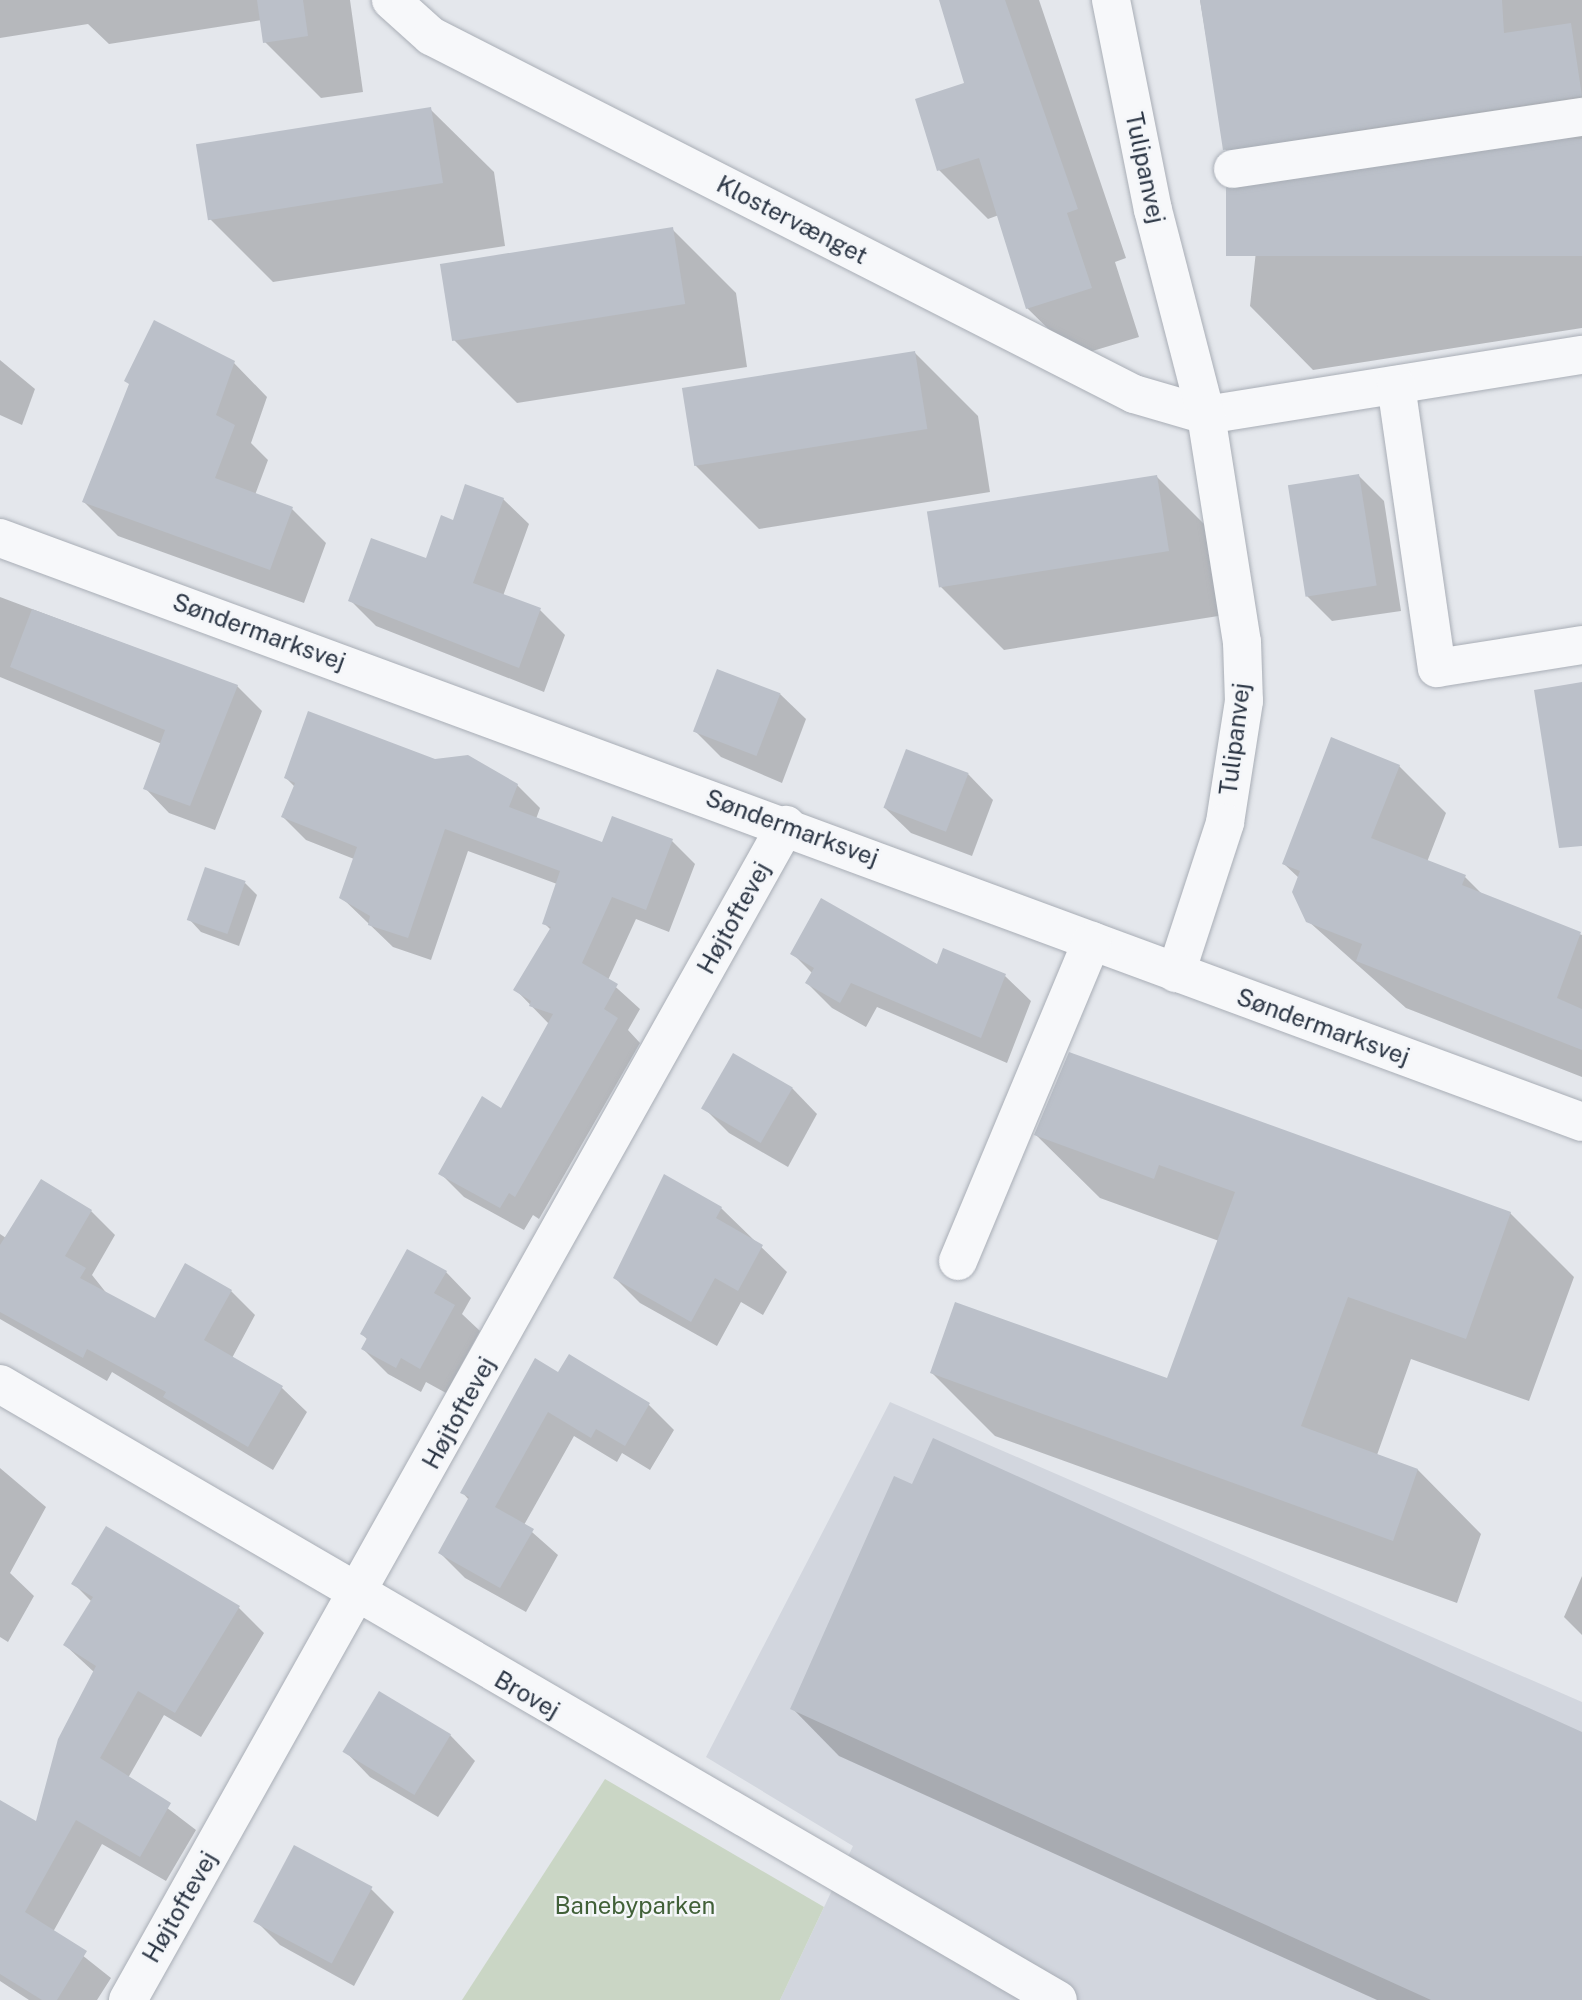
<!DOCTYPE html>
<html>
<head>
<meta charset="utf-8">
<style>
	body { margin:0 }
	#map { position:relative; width:1582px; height:2000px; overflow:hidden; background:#e4e7ec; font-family:"Public Sans",sans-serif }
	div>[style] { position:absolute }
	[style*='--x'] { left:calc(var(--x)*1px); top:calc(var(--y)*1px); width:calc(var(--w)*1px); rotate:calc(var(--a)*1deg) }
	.built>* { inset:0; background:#d2d6de }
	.green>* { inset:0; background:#cad6c5 }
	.shadow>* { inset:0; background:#0003 }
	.building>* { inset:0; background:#bbc0c9; transform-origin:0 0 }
	.roads { filter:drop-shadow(0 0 2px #a9aeb6) drop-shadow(0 0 2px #a9aeb6) }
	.minor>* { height:38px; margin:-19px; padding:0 19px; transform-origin:19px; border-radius:19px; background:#f7f8fa }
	span { translate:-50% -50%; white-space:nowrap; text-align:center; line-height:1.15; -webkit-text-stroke:5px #f4f6f9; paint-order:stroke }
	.street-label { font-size:24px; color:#2b3544 }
	.park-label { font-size:24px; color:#416038 }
</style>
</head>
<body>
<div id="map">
	<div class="built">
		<i style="clip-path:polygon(890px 1402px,1582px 1702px,1582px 2000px,780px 2000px,853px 1846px,706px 1757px)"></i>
	</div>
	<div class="green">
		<i style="clip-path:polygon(605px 1779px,824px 1907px,780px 2000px,462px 2000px)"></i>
	</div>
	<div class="shadow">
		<i style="clip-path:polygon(0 0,350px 0,363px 92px,321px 98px,265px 42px,262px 20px,109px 44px,88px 24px,0 38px)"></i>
		<i style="clip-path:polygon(940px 0,1039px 0,1126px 258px,1115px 262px,1139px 337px,1076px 356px,1027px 308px,999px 215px,988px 219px,939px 170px,967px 85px)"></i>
		<i style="clip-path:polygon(1200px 0,1582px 0,1582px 328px,1313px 370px,1250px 306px,1263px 187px,1225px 149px)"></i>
		<i style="clip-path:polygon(430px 109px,494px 172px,505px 246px,273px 282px,210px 219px)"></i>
		<i style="clip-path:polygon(672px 229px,736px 293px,747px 367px,517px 403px,454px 340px)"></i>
		<i style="clip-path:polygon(915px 353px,978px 416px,990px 492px,759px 529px,695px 465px)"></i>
		<i style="clip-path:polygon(0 360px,35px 389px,22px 425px,0 415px)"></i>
		<i style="clip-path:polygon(234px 363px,267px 397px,251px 443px,268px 460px,255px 495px,292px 509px,326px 543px,304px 603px,118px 536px,84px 502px)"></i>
		<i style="clip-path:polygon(1359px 476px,1384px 501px,1401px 611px,1332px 621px,1306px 595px)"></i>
		<i style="clip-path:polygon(1157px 477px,1220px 540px,1231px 614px,1004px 650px,941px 587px)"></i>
		<i style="clip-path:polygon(503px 499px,529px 524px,503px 596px,540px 610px,565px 635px,544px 692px,376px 626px,350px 600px,427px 560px,454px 522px)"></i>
		<i style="clip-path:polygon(0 597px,237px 686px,262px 711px,215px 830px,169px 813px,145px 788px,162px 744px,0 677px)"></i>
		<i style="clip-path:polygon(780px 694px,806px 719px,782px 783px,721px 757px,696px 732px)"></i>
		<i style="clip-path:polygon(434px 761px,517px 785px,540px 808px,536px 819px,603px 845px,672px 841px,695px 864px,669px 932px,636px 919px,608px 980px,640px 1009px,628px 1030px,640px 1043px,539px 1219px,533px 1215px,524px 1230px,464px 1197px,441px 1174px,502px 1110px,549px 1024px,516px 990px,551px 930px,544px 923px,557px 884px,468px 851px,431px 960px,393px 947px,341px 897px,354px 859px,306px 840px,283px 817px,295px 787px,286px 778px)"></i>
		<i style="clip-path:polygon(1399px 766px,1446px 813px,1427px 862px,1465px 877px,1484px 896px,1582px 935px,1582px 1077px,1406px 1008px,1308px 921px,1299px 878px,1284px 864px)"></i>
		<i style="clip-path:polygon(968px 774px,993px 800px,972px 856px,911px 833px,885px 808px)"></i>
		<i style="clip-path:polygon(245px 883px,257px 895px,239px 946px,201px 932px,189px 919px)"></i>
		<i style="clip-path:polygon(944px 951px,1005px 976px,1031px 1001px,1007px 1063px,877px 1007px,866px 1027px,832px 1008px,807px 983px,813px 974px,792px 953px,938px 966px)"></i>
		<i style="clip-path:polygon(792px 1088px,817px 1114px,788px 1167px,729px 1133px,704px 1108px)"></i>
		<i style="clip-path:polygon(1036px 1135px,1510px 1213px,1574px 1277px,1529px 1401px,1411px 1359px,1377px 1455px,1418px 1470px,1481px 1534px,1457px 1603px,995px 1436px,932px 1373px,1168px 1381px,1219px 1241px,1100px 1198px)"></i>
		<i style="clip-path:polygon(721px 1208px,787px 1272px,763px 1315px,741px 1302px,717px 1346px,640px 1303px,615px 1278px)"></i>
		<i style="clip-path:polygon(91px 1211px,115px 1235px,92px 1275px,108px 1295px,156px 1321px,231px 1291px,255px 1315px,232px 1358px,282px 1388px,307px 1412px,273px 1470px,112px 1372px,107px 1381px,0 1319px,0 1234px,6px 1238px)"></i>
		<i style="clip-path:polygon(446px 1272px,471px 1298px,462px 1314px,480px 1331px,446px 1393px,426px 1382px,421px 1392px,388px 1374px,363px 1349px,368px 1340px,362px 1334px)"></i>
		<i style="clip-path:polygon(559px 1374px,649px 1405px,674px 1430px,650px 1470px,622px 1453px,617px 1462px,574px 1436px,524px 1525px,558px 1555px,526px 1612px,465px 1578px,440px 1553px,469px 1500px,462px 1492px)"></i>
		<i style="clip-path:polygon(0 1468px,46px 1507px,10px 1573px,34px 1596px,8px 1642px,0 1637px)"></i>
		<i style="clip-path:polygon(1582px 1576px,1582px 1635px,1564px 1617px)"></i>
		<i style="clip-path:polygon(73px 1583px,239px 1608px,264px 1633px,201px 1737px,164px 1715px,128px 1778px,196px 1830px,166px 1881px,102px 1844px,53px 1932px,111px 1978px,97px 2000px,29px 2000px,0 1981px,0 1802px,37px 1824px,95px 1673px,65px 1645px,92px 1602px)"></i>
		<i style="clip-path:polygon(379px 1693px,450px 1735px,475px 1761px,438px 1817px,370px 1777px,345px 1751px)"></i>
		<i style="clip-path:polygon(792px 1708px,1582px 1734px,1582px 2000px,1377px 2000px,839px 1756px)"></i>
		<i style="clip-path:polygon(371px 1889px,394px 1912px,354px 1986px,280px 1945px,256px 1921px)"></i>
	</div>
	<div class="building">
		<i style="clip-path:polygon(257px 0,303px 0,308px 36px,263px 43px)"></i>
		<i style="clip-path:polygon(939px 0,1005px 0,1078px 209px,1067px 213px,1092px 288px,1026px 309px,979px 158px,937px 171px,915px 99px,964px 83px)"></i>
		<i style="clip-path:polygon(1200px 0,1502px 0,1504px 33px,1571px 23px,1582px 96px,1223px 150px)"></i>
		<i style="left:431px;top:107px;width:77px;height:238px;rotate:81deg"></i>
		<i style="left:1582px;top:139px;width:117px;height:356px;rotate:90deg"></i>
		<i style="left:673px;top:227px;width:78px;height:236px;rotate:81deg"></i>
		<i style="clip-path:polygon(154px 320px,235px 361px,216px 415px,235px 425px,215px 478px,293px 507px,270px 570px,82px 502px,129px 384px,124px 381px)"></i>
		<i style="left:915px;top:351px;width:79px;height:236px;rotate:81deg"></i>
		<i style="left:1359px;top:474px;width:113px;height:72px;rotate:81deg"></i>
		<i style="left:1157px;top:475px;width:77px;height:233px;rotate:81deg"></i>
		<i style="clip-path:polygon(465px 484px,504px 498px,473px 583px,541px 608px,519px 668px,348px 601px,371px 538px,426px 558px,441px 515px,453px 520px)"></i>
		<i style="clip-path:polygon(32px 609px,238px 685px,190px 806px,143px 789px,165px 730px,10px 667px)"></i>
		<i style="left:717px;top:669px;width:68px;height:67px;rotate:21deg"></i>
		<i style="clip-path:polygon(1582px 682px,1582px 846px,1559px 848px,1534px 690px)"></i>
		<i style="clip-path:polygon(308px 711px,435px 759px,468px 755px,518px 784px,509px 807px,602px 842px,612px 816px,673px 839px,646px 910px,612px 897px,582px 963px,618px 984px,604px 1009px,618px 1018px,515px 1197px,509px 1193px,500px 1208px,438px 1174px,482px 1096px,501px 1108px,553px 1014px,529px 1006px,531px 1001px,513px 990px,551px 927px,542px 924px,560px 871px,445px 829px,408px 938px,368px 925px,370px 916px,339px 898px,357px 847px,281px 817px,295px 783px,284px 778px)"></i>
		<i style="clip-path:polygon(1331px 737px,1400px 765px,1371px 838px,1466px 875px,1462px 885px,1581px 932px,1557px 998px,1582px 1009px,1582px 1050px,1356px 961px,1362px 944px,1306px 922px,1292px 892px,1300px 871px,1282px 864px)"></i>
		<i style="left:906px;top:749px;width:67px;height:63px;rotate:21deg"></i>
		<i style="left:205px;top:867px;width:43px;height:56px;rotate:19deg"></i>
		<i style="clip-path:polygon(821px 898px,937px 964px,943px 948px,1006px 974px,981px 1038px,851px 983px,840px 1003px,805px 983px,814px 968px,790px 954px)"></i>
		<i style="clip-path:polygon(1069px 1052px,1511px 1212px,1466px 1339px,1348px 1297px,1301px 1426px,1418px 1469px,1393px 1541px,930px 1373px,955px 1302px,1167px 1378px,1235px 1192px,1159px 1165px,1154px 1179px,1034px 1135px)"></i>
		<i style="left:733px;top:1053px;width:69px;height:64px;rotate:30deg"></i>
		<i style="clip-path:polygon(664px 1174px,722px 1207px,716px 1218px,763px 1245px,738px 1291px,715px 1278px,691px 1322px,613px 1278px)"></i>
		<i style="clip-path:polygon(41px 1179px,92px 1210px,65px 1256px,86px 1268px,80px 1278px,155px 1318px,185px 1263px,232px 1290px,204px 1340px,283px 1386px,248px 1447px,163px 1397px,166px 1392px,87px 1349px,83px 1358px,0 1312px,0 1245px)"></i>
		<i style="clip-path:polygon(407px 1249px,447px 1271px,434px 1293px,455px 1305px,420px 1369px,401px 1358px,396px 1368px,361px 1349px,367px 1338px,360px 1334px)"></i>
		<i style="clip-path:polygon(569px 1354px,650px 1403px,625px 1446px,596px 1429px,591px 1438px,548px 1412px,495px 1507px,534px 1529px,500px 1588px,438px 1553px,469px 1497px,460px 1493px,535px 1358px,558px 1372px)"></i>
		<i style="clip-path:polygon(933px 1438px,1582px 1732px,1582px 2000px,1431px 2000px,790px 1709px,894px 1476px,912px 1484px)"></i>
		<i style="clip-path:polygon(106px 1526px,240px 1606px,175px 1713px,138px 1691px,100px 1758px,171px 1803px,140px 1857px,76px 1820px,25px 1912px,87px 1951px,57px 2000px,42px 2000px,0 1974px,0 1800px,36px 1821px,58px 1739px,96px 1666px,63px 1645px,93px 1597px,71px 1584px)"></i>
		<i style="left:379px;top:1691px;width:84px;height:71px;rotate:31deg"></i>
		<i style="left:294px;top:1845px;width:89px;height:87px;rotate:28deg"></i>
	</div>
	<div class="roads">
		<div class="minor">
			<i style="--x:391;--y:0;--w:54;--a:42"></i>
			<i style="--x:431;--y:36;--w:789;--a:26.99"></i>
			<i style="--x:1134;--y:394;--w:75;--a:16.3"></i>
			<i style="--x:1206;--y:415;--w:381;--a:-9.1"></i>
			<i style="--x:1111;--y:0;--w:214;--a:78.7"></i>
			<i style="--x:1153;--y:210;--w:212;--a:75.5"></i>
			<i style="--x:1206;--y:415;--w:230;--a:81"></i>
			<i style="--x:1242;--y:642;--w:59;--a:88.1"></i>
			<i style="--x:1244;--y:701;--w:123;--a:98.9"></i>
			<i style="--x:1225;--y:823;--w:158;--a:108.1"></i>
			<i style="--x:1233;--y:169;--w:353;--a:-8.5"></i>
			<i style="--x:1396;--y:385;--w:286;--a:81.8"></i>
			<i style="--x:1437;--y:668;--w:147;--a:-9"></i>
			<i style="--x:0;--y:538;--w:1686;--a:20.26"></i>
			<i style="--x:958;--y:1261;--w:347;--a:-67.3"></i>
			<i style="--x:0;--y:1384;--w:1224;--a:30.21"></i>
			<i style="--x:128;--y:2000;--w:1347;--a:-60.75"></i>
		</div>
	</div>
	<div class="street-label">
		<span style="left:1145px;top:168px;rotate:78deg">Tulipanvej</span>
		<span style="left:792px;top:220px;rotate:27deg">Klostervænget</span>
		<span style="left:259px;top:632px;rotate:20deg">Søndermarksvej</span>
		<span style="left:1235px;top:739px;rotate:-83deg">Tulipanvej</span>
		<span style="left:792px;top:828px;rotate:20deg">Søndermarksvej</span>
		<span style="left:734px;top:918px;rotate:-61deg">Højtoftevej</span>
		<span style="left:1323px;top:1027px;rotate:20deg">Søndermarksvej</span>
		<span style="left:459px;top:1413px;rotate:-61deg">Højtoftevej</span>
		<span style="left:527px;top:1695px;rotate:30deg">Brovej</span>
		<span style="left:180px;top:1907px;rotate:-60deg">Højtoftevej</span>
	</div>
	<div class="park-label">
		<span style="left:635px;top:1906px">Banebyparken</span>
	</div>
</div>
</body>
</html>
